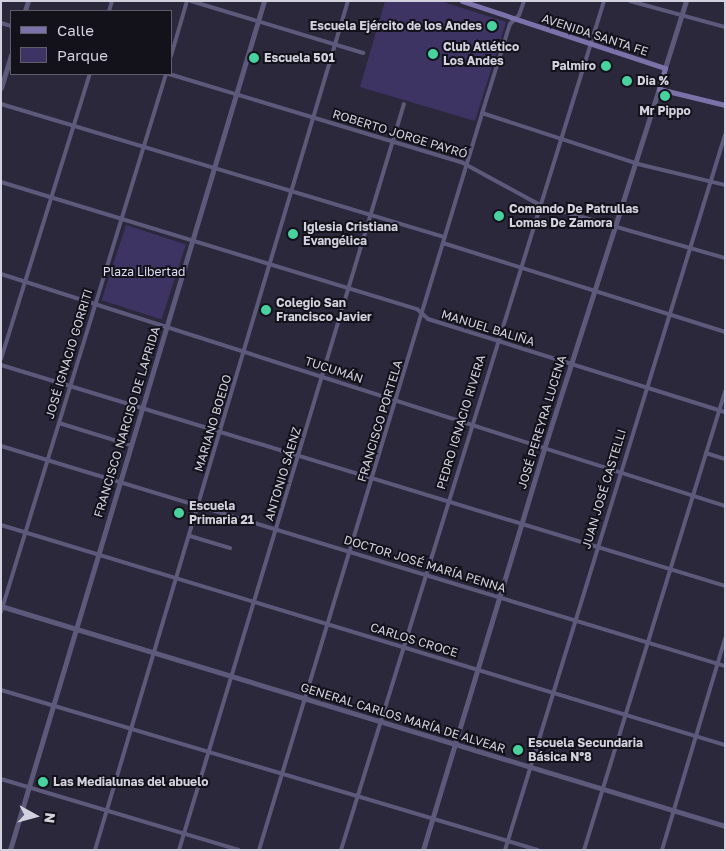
<!DOCTYPE html>
<html>
<head>
<meta charset="utf-8">
<style>
	body { margin:0 }
	#map { position:relative; width:726px; height:851px; overflow:hidden; background:#2b283c; font-family:"Golos Text",sans-serif }
	div>[style] { position:absolute }
	[style*='--x'] { left:calc(var(--x)*1px); top:calc(var(--y)*1px); width:calc(var(--w)*1px); rotate:calc(var(--a)*1deg) }
	.green>* { inset:0; background:#3d3463; transform-origin:0 0 }
	.minor>* { height:4px; margin:-2px; padding:0 2px; transform-origin:2px; border-radius:2px; background:#5d597b }
	.tertiary>* { height:4.5px; margin:-2.25px; padding:0 2.25px; transform-origin:2.25px; border-radius:2.25px; background:#5d597b }
	.secondary>* { height:5px; margin:-2.5px; padding:0 2.5px; transform-origin:2.5px; border-radius:2.5px; background:#7a72a8 }
	.dots>* { width:14px; height:14px; translate:-50% -50%; box-sizing:border-box; border:2px solid #13121b; border-radius:50% }
	span { translate:-50% -50%; white-space:nowrap; text-align:center; line-height:1.15; -webkit-text-stroke:4px #13121b; paint-order:stroke }
	.poi-label { font-size:12px; color:#d2d1de; font-weight:700 }
	.right { translate:-100% -50%; text-align:right }
	.left { translate:0 -50%; text-align:left }
	.street-label { font-size:12px; color:#d2d1de }
	.park-label { font-size:12px; color:#dfddf4 }
	.frame { position:absolute; inset:0; border:2px solid #d2d1de; pointer-events:none }
	.legend { position:absolute; left:10px; top:10px; width:162px; height:65px; box-sizing:border-box; background:#13121b; border:1px solid #5f5e69; margin:0; padding:6px 9px; list-style:none; font-size:15px; color:#d2d1de }
	.legend li { display:flex; align-items:center; gap:10px; height:25px }
	.legend b { width:25px; border:1px solid #5f5e69 }
	.north { position:absolute; left:10px; top:791px; width:50px; height:50px; -webkit-text-stroke:4px #13121b; paint-order:stroke; rotate:97deg; font-size:14px; font-weight:700; line-height:20px; text-align:center; color:#d2d1de }
	.north::after { content:''; display:block; margin:auto; width:18px; height:22px; background:#d2d1de; clip-path:polygon(50% 0,100% 100%,50% 72%,0 100%) }
</style>
</head>
<body>
<div id="map">
	<div class="green">
		<i style="clip-path:polygon(385px 1px,440px 1px,506px 22px,475px 121px,360px 87px)"></i>
		<i style="left:126px;top:225px;width:63px;height:79px;rotate:18deg"></i>
	</div>
	<div class="minor">
		<i style="--x:191;--y:1;--w:180;--a:16.8"></i>
		<i style="--x:630;--y:1;--w:98;--a:15.3"></i>
		<i style="--x:109;--y:11;--w:10;--a:-73"></i>
		<i style="--x:1;--y:23;--w:10;--a:17"></i>
		<i style="--x:171;--y:56;--w:57;--a:-73.8"></i>
		<i style="--x:169;--y:74;--w:307;--a:16.8"></i>
		<i style="--x:463;--y:163;--w:88;--a:28.6"></i>
		<i style="--x:540;--y:205;--w:192;--a:16"></i>
		<i style="--x:1;--y:104;--w:463;--a:16.7"></i>
		<i style="--x:482;--y:113;--w:164;--a:18.1"></i>
		<i style="--x:638;--y:164;--w:89;--a:13.6"></i>
		<i style="--x:1;--y:182;--w:435;--a:17"></i>
		<i style="--x:417;--y:309;--w:15;--a:42"></i>
		<i style="--x:428;--y:319;--w:311;--a:17.4"></i>
		<i style="--x:443;--y:243;--w:296;--a:17.5"></i>
		<i style="--x:1;--y:274;--w:760;--a:17.77"></i>
		<i style="--x:1;--y:359;--w:299;--a:-72.7"></i>
		<i style="--x:1;--y:365;--w:757;--a:16.97"></i>
		<i style="--x:59;--y:423;--w:74;--a:17.2"></i>
		<i style="--x:1;--y:446;--w:757;--a:16.9"></i>
		<i style="--x:706;--y:453;--w:20;--a:18"></i>
		<i style="--x:1;--y:525;--w:757;--a:16.9"></i>
		<i style="--x:190;--y:536;--w:42;--a:16.7"></i>
		<i style="--x:1;--y:612;--w:563;--a:-72.95"></i>
		<i style="--x:1;--y:690;--w:560;--a:16.59"></i>
		<i style="--x:1;--y:779;--w:248;--a:16.6"></i>
		<i style="--x:95;--y:850;--w:886;--a:-73.41"></i>
		<i style="--x:179;--y:850;--w:779;--a:-73.22"></i>
		<i style="--x:259;--y:850;--w:790;--a:-73.15"></i>
		<i style="--x:488;--y:94;--w:73;--a:-72.6"></i>
		<i style="--x:510;--y:24;--w:13;--a:-45"></i>
		<i style="--x:519;--y:15;--w:15;--a:-70"></i>
		<i style="--x:341;--y:850;--w:889;--a:-72.79"></i>
		<i style="--x:505;--y:850;--w:748;--a:-72.9"></i>
		<i style="--x:584;--y:850;--w:480;--a:-72.9"></i>
		<i style="--x:662;--y:850;--w:221;--a:-73.4"></i>
	</div>
	<div class="tertiary">
		<i style="--x:25;--y:11;--w:10;--a:-73"></i>
		<i style="--x:665;--y:68;--w:70;--a:-72.6"></i>
		<i style="--x:1;--y:88;--w:34;--a:-73"></i>
		<i style="--x:1;--y:606;--w:757;--a:16.9"></i>
		<i style="--x:10;--y:850;--w:886;--a:-73.34"></i>
		<i style="--x:423;--y:850;--w:419;--a:-73.2"></i>
		<i style="--x:544;--y:449;--w:378;--a:-72.3"></i>
	</div>
	<div class="secondary">
		<i style="--x:462;--y:1;--w:214;--a:18.3"></i>
		<i style="--x:665;--y:68;--w:22;--a:106"></i>
		<i style="--x:659;--y:89;--w:68;--a:13.6"></i>
	</div>
	<div class="dots">
		<i style="left:492px;top:26px;background:#46d49e"></i>
		<i style="left:433px;top:54px;background:#46d49e"></i>
		<i style="left:254px;top:58px;background:#46d49e"></i>
		<i style="left:606px;top:66px;background:#46d49e"></i>
		<i style="left:627px;top:81px;background:#46d49e"></i>
		<i style="left:665px;top:96px;background:#46d49e"></i>
		<i style="left:499px;top:216px;background:#46d49e"></i>
		<i style="left:293px;top:234px;background:#46d49e"></i>
		<i style="left:266px;top:310px;background:#46d49e"></i>
		<i style="left:179px;top:513px;background:#46d49e"></i>
		<i style="left:518px;top:750px;background:#46d49e"></i>
		<i style="left:43px;top:782px;background:#46d49e"></i>
	</div>
	<div class="poi-label">
		<span class="right" style="left:482px;top:26px">Escuela Ejército de los Andes</span>
		<span class="left" style="left:443px;top:54px">Club Atlético<br>Los Andes</span>
		<span class="left" style="left:264px;top:58px">Escuela 501</span>
		<span class="right" style="left:596px;top:66px">Palmiro</span>
		<span class="left" style="left:637px;top:81px">Dia %</span>
		<span style="left:665px;top:111px">Mr Pippo</span>
		<span class="left" style="left:509px;top:216px">Comando De Patrullas<br>Lomas De Zamora</span>
		<span class="left" style="left:303px;top:234px">Iglesia Cristiana<br>Evangélica</span>
		<span class="left" style="left:276px;top:310px">Colegio San<br>Francisco Javier</span>
		<span class="left" style="left:189px;top:513px">Escuela<br>Primaria 21</span>
		<span class="left" style="left:528px;top:750px">Escuela Secundaria<br>Básica Nº8</span>
		<span class="left" style="left:53px;top:782px">Las Medialunas del abuelo</span>
	</div>
	<div class="street-label">
		<span style="left:595px;top:35px;rotate:18deg">AVENIDA SANTA FE</span>
		<span style="left:400px;top:134px;rotate:17deg">ROBERTO JORGE PAYRÓ</span>
		<span style="left:488px;top:328px;rotate:17deg">MANUEL BALIÑA</span>
		<span style="left:69px;top:354px;rotate:-73deg">JOSÉ IGNACIO GORRITI</span>
		<span style="left:334px;top:370px;rotate:18deg">TUCUMÁN</span>
		<span style="left:380px;top:421px;rotate:-73deg">FRANCISCO PORTELA</span>
		<span style="left:127px;top:422px;rotate:-73deg">FRANCISCO NARCISO DE LAPRIDA</span>
		<span style="left:461px;top:422px;rotate:-73deg">PEDRO IGNACIO RIVERA</span>
		<span style="left:542px;top:422px;rotate:-73deg">JOSÉ PEREYRA LUCENA</span>
		<span style="left:213px;top:423px;rotate:-73deg">MARIANO BOEDO</span>
		<span style="left:283px;top:474px;rotate:-73deg">ANTONIO SÁENZ</span>
		<span style="left:604px;top:489px;rotate:-73deg">JUAN JOSÉ CASTELLI</span>
		<span style="left:425px;top:564px;rotate:17deg">DOCTOR JOSÉ MARÍA PENNA</span>
		<span style="left:414px;top:640px;rotate:17deg">CARLOS CROCE</span>
		<span style="left:403px;top:718px;rotate:17deg">GENERAL CARLOS MARÍA DE ALVEAR</span>
	</div>
	<div class="park-label">
		<span style="left:144px;top:272px">Plaza Libertad</span>
	</div>
	<div class="frame"></div>
	<ul class="legend">
	<li><b style="height:6px;background:#7a72a8"></b>Calle</li>
	<li><b style="height:14px;background:#3d3463"></b>Parque</li>
	</ul>
	<div class="north">N</div>
</div>
</body>
</html>
